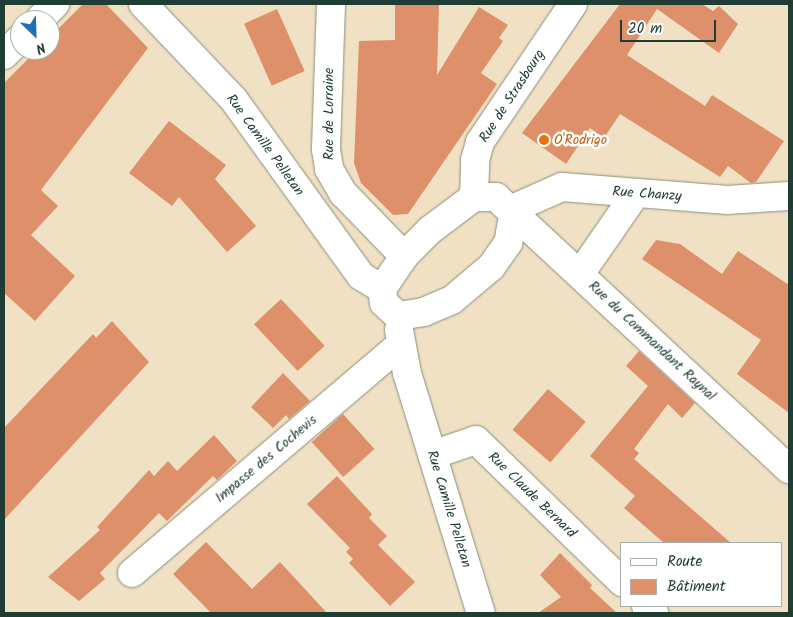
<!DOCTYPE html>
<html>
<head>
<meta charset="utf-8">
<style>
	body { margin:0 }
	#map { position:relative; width:793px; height:617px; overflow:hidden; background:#f1e1c4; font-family:Kalam,sans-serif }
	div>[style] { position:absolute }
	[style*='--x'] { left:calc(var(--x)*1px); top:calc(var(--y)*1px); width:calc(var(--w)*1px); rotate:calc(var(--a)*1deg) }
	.building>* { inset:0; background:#dd906a; transform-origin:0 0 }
	.roads { filter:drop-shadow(0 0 1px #888f7c) drop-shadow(0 0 1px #888f7c) }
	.minor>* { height:28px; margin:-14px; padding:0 14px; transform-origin:14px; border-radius:14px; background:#fff }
	.dots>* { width:14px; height:14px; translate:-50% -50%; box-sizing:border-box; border:2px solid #fff; border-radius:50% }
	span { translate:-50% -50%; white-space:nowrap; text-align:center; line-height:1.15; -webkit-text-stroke:5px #fff; paint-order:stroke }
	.street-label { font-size:14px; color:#1f3d34 }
	.food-label { font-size:14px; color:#c56008 }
	.left { translate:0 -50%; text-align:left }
	.frame { position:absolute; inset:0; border:5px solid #1f3d34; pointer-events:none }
	.legend { position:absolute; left:620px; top:542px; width:162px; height:65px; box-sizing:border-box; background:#fff; border:1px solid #a5b1ae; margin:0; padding:6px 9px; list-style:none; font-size:15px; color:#1f3d34 }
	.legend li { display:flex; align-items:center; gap:10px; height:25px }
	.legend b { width:25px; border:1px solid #a5b1ae }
	.north { position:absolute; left:10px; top:10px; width:50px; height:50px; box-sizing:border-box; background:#fff; border:1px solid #a5b1ae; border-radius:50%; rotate:156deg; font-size:14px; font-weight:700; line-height:20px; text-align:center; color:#1f3d34 }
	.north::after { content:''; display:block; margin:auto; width:18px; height:22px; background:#1f6fb2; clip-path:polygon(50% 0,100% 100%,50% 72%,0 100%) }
	.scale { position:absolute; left:620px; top:20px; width:96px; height:22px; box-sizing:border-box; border:2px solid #1f3d34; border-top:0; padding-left:6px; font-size:15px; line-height:18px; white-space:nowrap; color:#1f3d34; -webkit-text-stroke:4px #fff; paint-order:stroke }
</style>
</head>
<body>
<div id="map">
	<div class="building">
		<i style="clip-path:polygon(83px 4px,106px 4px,148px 48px,41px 190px,58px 206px,31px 235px,75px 276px,35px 321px,4px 293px,4px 83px,37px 50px,50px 50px,50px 37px)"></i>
		<i style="clip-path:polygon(395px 4px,439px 4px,437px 75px,479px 7px,508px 25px,499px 38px,503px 41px,481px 73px,497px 84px,408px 214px,393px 215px,361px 183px,354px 163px,359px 41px,395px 40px)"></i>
		<i style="clip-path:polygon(620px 4px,702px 4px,713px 11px,719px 6px,738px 24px,719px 53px,657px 9px,627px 55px,705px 106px,712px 95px,784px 141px,756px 182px,751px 183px,728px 166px,720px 177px,620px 114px,604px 138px,590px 128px,566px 164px,522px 133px)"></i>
		<i style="left:277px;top:9px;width:68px;height:36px;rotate:66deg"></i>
		<i style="clip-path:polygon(169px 121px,226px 165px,215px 179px,256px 226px,227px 252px,179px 197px,172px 206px,129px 173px)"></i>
		<i style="clip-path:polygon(656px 240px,680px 244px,722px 274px,738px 251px,789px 285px,789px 413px,737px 374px,761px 340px,642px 259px)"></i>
		<i style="left:281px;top:299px;width:64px;height:37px;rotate:47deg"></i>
		<i style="clip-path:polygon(112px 321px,149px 362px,4px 520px,4px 428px,93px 334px,96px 338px)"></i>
		<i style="clip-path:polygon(639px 351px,695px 403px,682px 418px,668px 404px,634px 449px,639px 453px,634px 459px,731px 543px,664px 543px,624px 508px,635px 496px,590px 456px,648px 386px,626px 366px)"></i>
		<i style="clip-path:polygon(283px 373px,310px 401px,289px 419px,286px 415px,273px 428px,251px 407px)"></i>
		<i style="left:548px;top:389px;width:50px;height:54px;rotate:41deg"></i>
		<i style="left:343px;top:414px;width:47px;height:42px;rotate:48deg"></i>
		<i style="clip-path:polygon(214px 435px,237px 461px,217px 480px,213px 476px,167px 521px,159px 513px,100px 573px,105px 579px,79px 601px,48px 577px,100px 530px,97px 527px,149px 470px,154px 476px,168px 461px,177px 471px)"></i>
		<i style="clip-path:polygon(337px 476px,372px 514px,369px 518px,387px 536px,378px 545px,415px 582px,390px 606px,349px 563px,353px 559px,346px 552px,350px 548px,307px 504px)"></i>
		<i style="clip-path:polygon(206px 542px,252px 589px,280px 562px,327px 613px,211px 613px,173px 574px)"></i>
		<i style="clip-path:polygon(560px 553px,592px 585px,590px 588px,617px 613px,538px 613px,561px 597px,540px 575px)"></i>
	</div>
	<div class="roads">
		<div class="minor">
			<i style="--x:143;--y:4;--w:132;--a:46.5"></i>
			<i style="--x:234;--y:100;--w:217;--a:54.2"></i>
			<i style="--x:361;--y:276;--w:25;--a:32"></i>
			<i style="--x:331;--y:4;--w:145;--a:92"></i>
			<i style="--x:326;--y:149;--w:20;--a:81"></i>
			<i style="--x:329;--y:169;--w:28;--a:60"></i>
			<i style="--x:343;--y:193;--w:88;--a:45.9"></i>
			<i style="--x:39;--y:20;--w:23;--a:-45"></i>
			<i style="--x:4;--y:55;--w:23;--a:-45"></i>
			<i style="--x:474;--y:197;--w:37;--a:-88"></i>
			<i style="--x:475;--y:160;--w:19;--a:-74"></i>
			<i style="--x:480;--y:142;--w:166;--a:-56"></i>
			<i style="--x:510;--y:210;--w:57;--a:-23.9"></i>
			<i style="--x:562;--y:187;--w:166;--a:4.5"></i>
			<i style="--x:727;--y:200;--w:62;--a:-3.7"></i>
			<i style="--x:513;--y:216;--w:27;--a:100"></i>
			<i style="--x:508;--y:243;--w:29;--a:125"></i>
			<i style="--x:491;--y:267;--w:51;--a:139.8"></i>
			<i style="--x:452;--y:300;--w:30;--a:157"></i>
			<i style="--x:424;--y:312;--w:26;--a:171"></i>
			<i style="--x:398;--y:316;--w:19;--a:-137"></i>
			<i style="--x:384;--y:303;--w:14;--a:-98"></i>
			<i style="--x:382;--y:289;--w:40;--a:-56"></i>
			<i style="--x:404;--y:256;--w:37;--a:-45"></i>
			<i style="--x:430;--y:230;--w:55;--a:-36.9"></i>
			<i style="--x:474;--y:197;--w:22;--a:0"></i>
			<i style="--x:496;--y:197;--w:400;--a:42.9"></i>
			<i style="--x:580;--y:274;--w:98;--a:-55.3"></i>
			<i style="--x:399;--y:330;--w:44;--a:79.5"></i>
			<i style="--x:407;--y:373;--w:251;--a:72.9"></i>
			<i style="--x:432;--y:455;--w:46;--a:-18.8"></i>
			<i style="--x:476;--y:440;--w:204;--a:44.2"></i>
			<i style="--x:132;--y:573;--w:352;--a:-40.4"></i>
			<i style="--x:646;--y:606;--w:11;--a:41"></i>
		</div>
	</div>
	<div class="dots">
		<i style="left:544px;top:140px;background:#e8710a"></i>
	</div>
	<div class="street-label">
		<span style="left:512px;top:96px;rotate:-57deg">Rue de Strasbourg</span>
		<span style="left:329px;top:114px;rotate:-90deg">Rue de Lorraine</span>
		<span style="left:265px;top:145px;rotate:54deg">Rue Camille Pelletan</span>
		<span style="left:647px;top:194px;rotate:4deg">Rue Chanzy</span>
		<span style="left:652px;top:341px;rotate:43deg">Rue du Commandant Raynal</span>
		<span style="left:266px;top:459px;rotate:-40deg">Impasse des Cochevis</span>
		<span style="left:532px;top:495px;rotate:44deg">Rue Claude Bernard</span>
		<span style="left:449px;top:509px;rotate:73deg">Rue Camille Pelletan</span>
	</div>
	<div class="food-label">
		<span class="left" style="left:554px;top:140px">O'Rodrigo</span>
	</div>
	<div class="frame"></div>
	<ul class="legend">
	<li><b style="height:6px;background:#fff"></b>Route</li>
	<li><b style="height:14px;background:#dd906a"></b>Bâtiment</li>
	</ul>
	<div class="north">N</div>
	<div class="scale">20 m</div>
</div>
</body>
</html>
